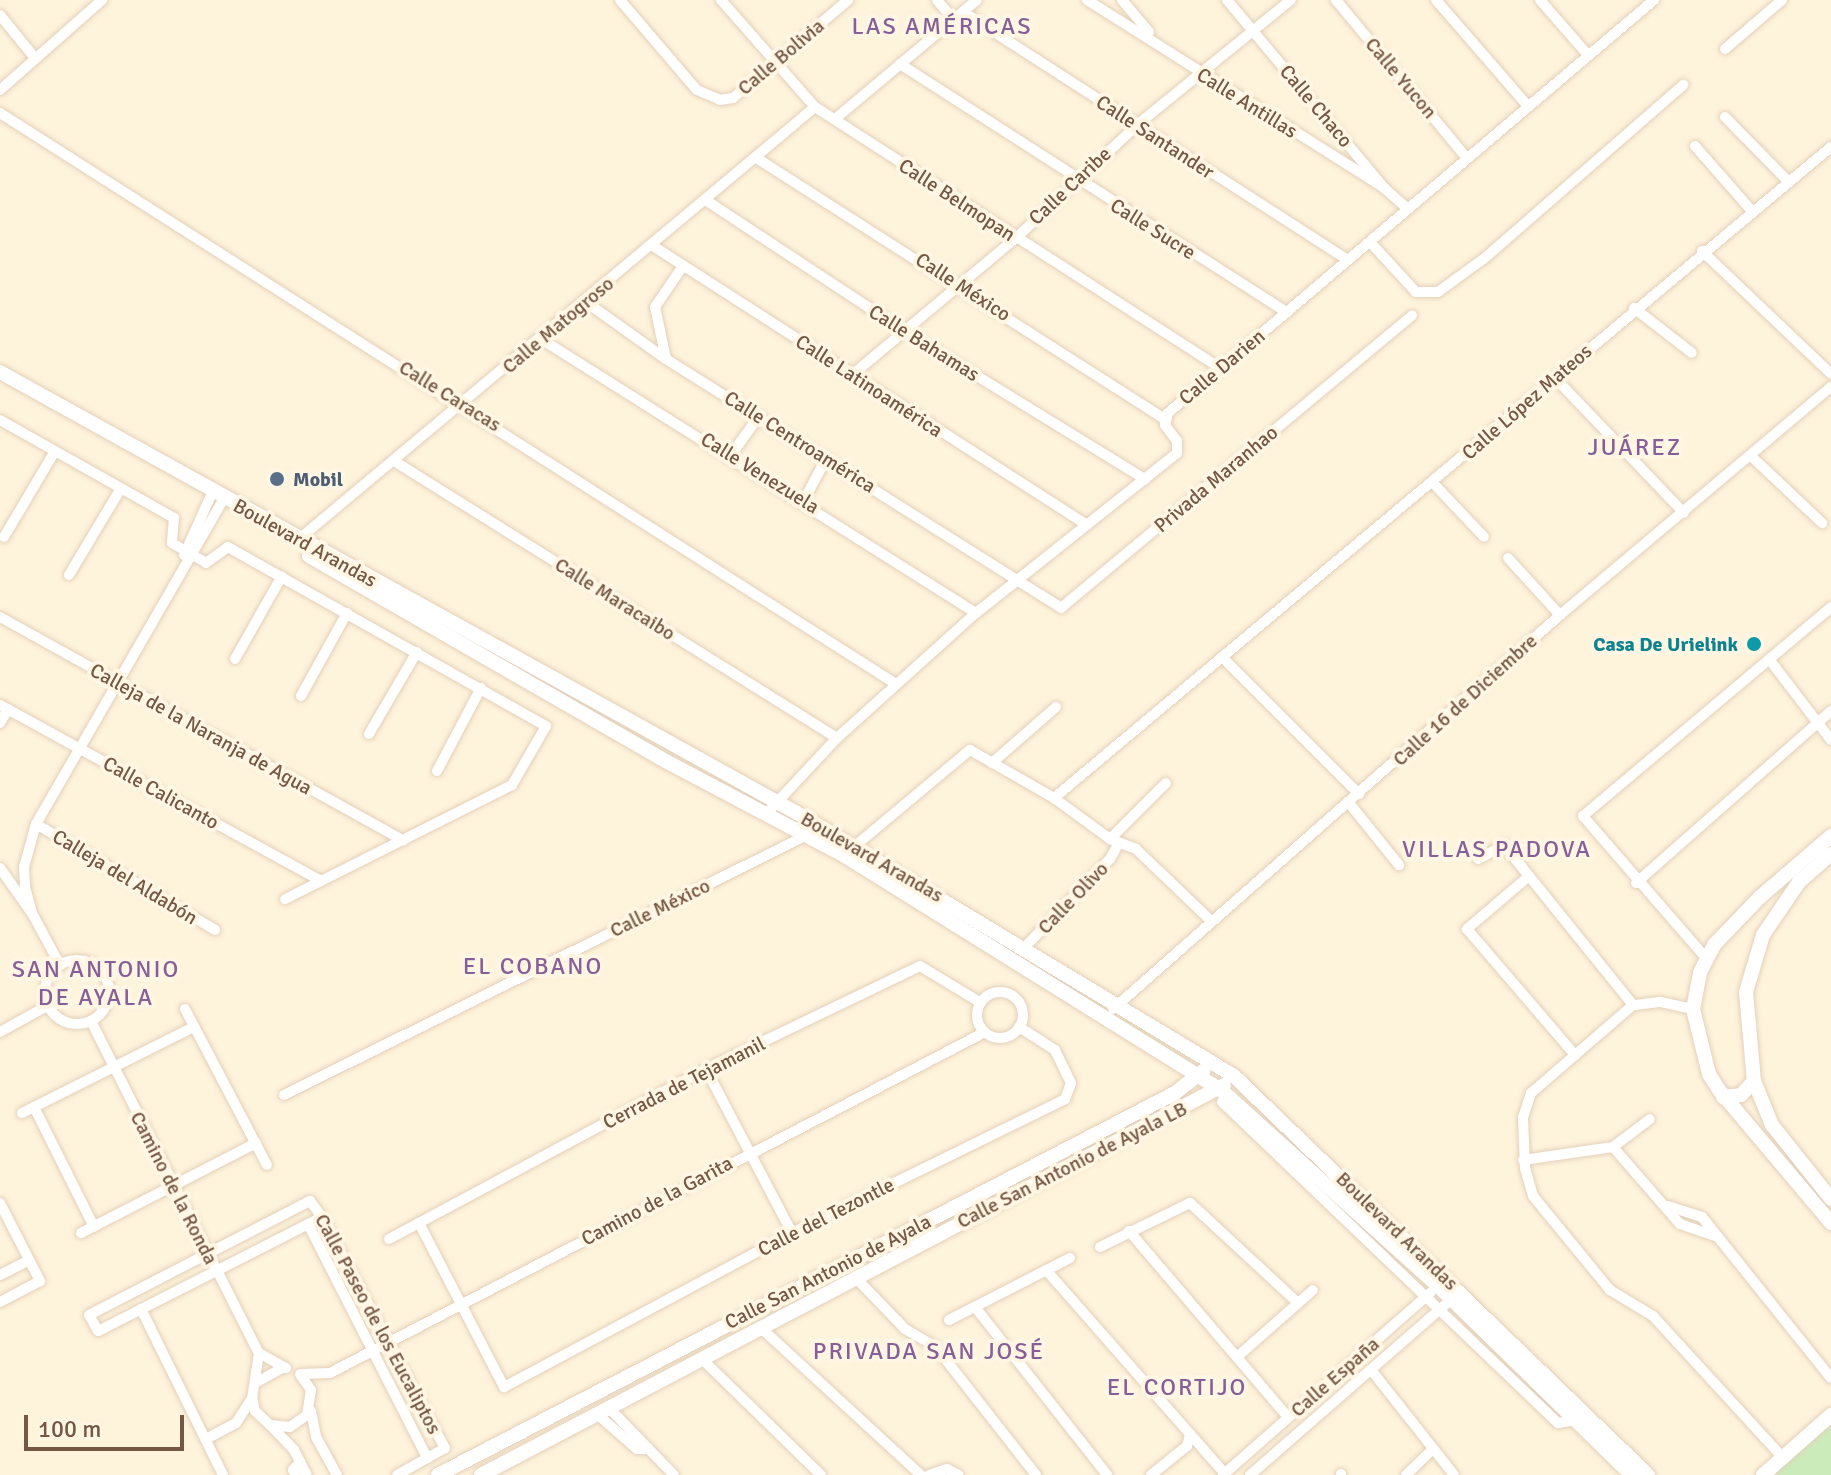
<!DOCTYPE html>
<html>
<head>
<meta charset="utf-8">
<style>
	body { margin:0 }
	#map { position:relative; width:1831px; height:1475px; overflow:hidden; background:#fef3db; font-family:Signika,sans-serif }
	div>[style] { position:absolute }
	[style*='--x'] { left:calc(var(--x)*1px); top:calc(var(--y)*1px); width:calc(var(--w)*1px); rotate:calc(var(--a)*1deg) }
	.green>* { inset:0; background:#cbecba }
	.roads { filter:drop-shadow(0 0 2px #e4d0ba) drop-shadow(0 0 2px #e4d0ba) }
	.street>* { height:10px; margin:-5px; padding:0 5px; transform-origin:5px; border-radius:5px; background:#fff }
	.street>.ring { margin:-5px; padding:0; box-sizing:content-box; background:none; border:10px solid #fff; border-radius:50% }
	.secondary>* { height:14px; margin:-7px; padding:0 7px; transform-origin:7px; border-radius:7px; background:#fff }
	.dots>* { width:22px; height:22px; translate:-50% -50%; box-sizing:border-box; border:4px solid #fff6e4; border-radius:50% }
	span { translate:-50% -50%; white-space:nowrap; text-align:center; line-height:1.15; -webkit-text-stroke:8px #fff6e4; paint-order:stroke }
	.street-label { font-size:20px; color:#755743 }
	.service-label { font-size:20px; color:#4e5e75; font-weight:700 }
	.left { translate:0 -50%; text-align:left }
	.culture-label { font-size:20px; color:#0d838f; font-weight:700 }
	.right { translate:-100% -50%; text-align:right }
	.quarter-label { font-size:24px; color:#885e99; letter-spacing:2px }
	.scale { position:absolute; left:24px; top:1415px; width:160px; height:36px; box-sizing:border-box; border:4px solid #755743; border-top:0; padding-left:10px; font-size:24px; line-height:28px; white-space:nowrap; color:#755743; -webkit-text-stroke:6px #fff6e4; paint-order:stroke }
</style>
</head>
<body>
<div id="map">
	<div class="green">
		<i style="clip-path:polygon(1831px 1422px,1831px 1475px,1775px 1475px,1776px 1471px)"></i>
	</div>
	<div class="roads">
		<div class="street">
			<i style="--x:620;--y:0;--w:118;--a:49.5"></i>
			<i style="--x:697;--y:90;--w:25;--a:23"></i>
			<i style="--x:720;--y:100;--w:13;--a:-9"></i>
			<i style="--x:733;--y:98;--w:151;--a:-40.4"></i>
			<i style="--x:721;--y:0;--w:142;--a:48.7"></i>
			<i style="--x:815;--y:107;--w:484;--a:32.8"></i>
			<i style="--x:937;--y:0;--w:26;--a:50"></i>
			<i style="--x:1087;--y:0;--w:352;--a:32.3"></i>
			<i style="--x:1122;--y:0;--w:42;--a:49.8"></i>
			<i style="--x:1227;--y:0;--w:245;--a:50.1"></i>
			<i style="--x:1384;--y:188;--w:30;--a:41"></i>
			<i style="--x:1336;--y:0;--w:202;--a:50.4"></i>
			<i style="--x:1436;--y:0;--w:139;--a:49.1"></i>
			<i style="--x:1540;--y:0;--w:73;--a:48.9"></i>
			<i style="--x:963;--y:12;--w:458;--a:32.8"></i>
			<i style="--x:0;--y:15;--w:54;--a:51"></i>
			<i style="--x:1725;--y:49;--w:75;--a:-40.7"></i>
			<i style="--x:900;--y:64;--w:460;--a:32.7"></i>
			<i style="--x:0;--y:90;--w:136;--a:-41.4"></i>
			<i style="--x:0;--y:113;--w:1062;--a:32.51"></i>
			<i style="--x:1725;--y:117;--w:90;--a:45.5"></i>
			<i style="--x:835;--y:119;--w:185;--a:-40"></i>
			<i style="--x:1695;--y:146;--w:86;--a:48.8"></i>
			<i style="--x:758;--y:159;--w:483;--a:32.6"></i>
			<i style="--x:707;--y:201;--w:236;--a:33.4"></i>
			<i style="--x:904;--y:331;--w:283;--a:31.6"></i>
			<i style="--x:1370;--y:242;--w:68;--a:47.4"></i>
			<i style="--x:1416;--y:292;--w:22;--a:0"></i>
			<i style="--x:1438;--y:292;--w:59;--a:-36.1"></i>
			<i style="--x:1486;--y:257;--w:262;--a:-41.1"></i>
			<i style="--x:653;--y:246;--w:516;--a:32.74"></i>
			<i style="--x:1702;--y:251;--w:178;--a:43.6"></i>
			<i style="--x:586;--y:302;--w:98;--a:35.5"></i>
			<i style="--x:666;--y:359;--w:467;--a:32.2"></i>
			<i style="--x:1061;--y:608;--w:457;--a:-39.8"></i>
			<i style="--x:1634;--y:308;--w:73;--a:37.8"></i>
			<i style="--x:541;--y:339;--w:514;--a:32.21"></i>
			<i style="--x:666;--y:359;--w:53;--a:-101.9"></i>
			<i style="--x:655;--y:307;--w:50;--a:-55.7"></i>
			<i style="--x:852;--y:375;--w:214;--a:-39.9"></i>
			<i style="--x:1016;--y:238;--w:166;--a:-43"></i>
			<i style="--x:1137;--y:125;--w:198;--a:-39.1"></i>
			<i style="--x:1556;--y:379;--w:185;--a:46.3"></i>
			<i style="--x:0;--y:420;--w:200;--a:29.4"></i>
			<i style="--x:174;--y:518;--w:25;--a:95"></i>
			<i style="--x:172;--y:543;--w:39;--a:30"></i>
			<i style="--x:206;--y:563;--w:27;--a:-36"></i>
			<i style="--x:228;--y:547;--w:365;--a:29.4"></i>
			<i style="--x:546;--y:726;--w:68;--a:120"></i>
			<i style="--x:512;--y:785;--w:254;--a:153.3"></i>
			<i style="--x:731;--y:455;--w:48;--a:-54.3"></i>
			<i style="--x:1751;--y:456;--w:98;--a:43.3"></i>
			<i style="--x:394;--y:461;--w:522;--a:32.02"></i>
			<i style="--x:1433;--y:483;--w:74;--a:46.6"></i>
			<i style="--x:804;--y:500;--w:47;--a:-61.8"></i>
			<i style="--x:4;--y:537;--w:100;--a:-59.3"></i>
			<i style="--x:299;--y:539;--w:673;--a:-39.94"></i>
			<i style="--x:184;--y:555;--w:70;--a:-65.6"></i>
			<i style="--x:1508;--y:558;--w:77;--a:47.6"></i>
			<i style="--x:69;--y:575;--w:101;--a:-59.1"></i>
			<i style="--x:0;--y:617;--w:461;--a:29"></i>
			<i style="--x:1222;--y:657;--w:194;--a:45"></i>
			<i style="--x:235;--y:659;--w:95;--a:-60.5"></i>
			<i style="--x:1769;--y:659;--w:102;--a:52.6"></i>
			<i style="--x:301;--y:696;--w:95;--a:-61"></i>
			<i style="--x:0;--y:705;--w:366;--a:28.7"></i>
			<i style="--x:0;--y:723;--w:16;--a:-60"></i>
			<i style="--x:369;--y:734;--w:95;--a:-59.7"></i>
			<i style="--x:992;--y:763;--w:85;--a:-41.2"></i>
			<i style="--x:437;--y:771;--w:94;--a:-62.1"></i>
			<i style="--x:1054;--y:798;--w:1014;--a:-39.96"></i>
			<i style="--x:1349;--y:803;--w:80;--a:51.1"></i>
			<i style="--x:767;--y:813;--w:103;--a:-47"></i>
			<i style="--x:837;--y:738;--w:187;--a:-42"></i>
			<i style="--x:976;--y:613;--w:257;--a:-38.5"></i>
			<i style="--x:1177;--y:453;--w:12;--a:-90"></i>
			<i style="--x:1177;--y:441;--w:20;--a:-127"></i>
			<i style="--x:1165;--y:425;--w:12;--a:-76"></i>
			<i style="--x:1168;--y:413;--w:638;--a:-40.36"></i>
			<i style="--x:36;--y:824;--w:208;--a:30.6"></i>
			<i style="--x:1110;--y:839;--w:79;--a:-45"></i>
			<i style="--x:849;--y:851;--w:158;--a:-39.9"></i>
			<i style="--x:970;--y:750;--w:97;--a:29.7"></i>
			<i style="--x:1054;--y:798;--w:69;--a:36.2"></i>
			<i style="--x:1110;--y:839;--w:28;--a:21"></i>
			<i style="--x:1136;--y:849;--w:104;--a:43.8"></i>
			<i style="--x:1478;--y:859;--w:30;--a:-28"></i>
			<i style="--x:1504;--y:845;--w:206;--a:51.1"></i>
			<i style="--x:0;--y:868;--w:54;--a:54.8"></i>
			<i style="--x:1529;--y:876;--w:82;--a:139.5"></i>
			<i style="--x:1467;--y:929;--w:166;--a:49.4"></i>
			<i style="--x:1636;--y:883;--w:260;--a:-41.4"></i>
			<i style="--x:1023;--y:949;--w:125;--a:-46"></i>
			<i style="--x:1110;--y:859;--w:18;--a:-61"></i>
			<i style="--x:1706;--y:958;--w:188;--a:-130.9"></i>
			<i style="--x:1583;--y:816;--w:324;--a:-40.1"></i>
			<i class="ring" style="left:45px;top:960px;width:54px;height:54px"></i>
			<i style="--x:60;--y:965;--w:59;--a:-118.3"></i>
			<i style="--x:32;--y:913;--w:28;--a:-105"></i>
			<i style="--x:25;--y:886;--w:19;--a:-93"></i>
			<i style="--x:24;--y:867;--w:45;--a:-74.4"></i>
			<i style="--x:36;--y:824;--w:376;--a:-60"></i>
			<i class="ring" style="left:977px;top:992px;width:36px;height:36px"></i>
			<i style="--x:185;--y:1009;--w:176;--a:62.3"></i>
			<i style="--x:1113;--y:1009;--w:596;--a:-41.39"></i>
			<i style="--x:1560;--y:615;--w:354;--a:-40.1"></i>
			<i style="--x:1693;--y:1009;--w:35;--a:-168"></i>
			<i style="--x:1659;--y:1002;--w:26;--a:173"></i>
			<i style="--x:1633;--y:1005;--w:135;--a:139.2"></i>
			<i style="--x:1531;--y:1093;--w:25;--a:108"></i>
			<i style="--x:1523;--y:1117;--w:51;--a:87.8"></i>
			<i style="--x:1525;--y:1168;--w:29;--a:74"></i>
			<i style="--x:1533;--y:1196;--w:122;--a:50.7"></i>
			<i style="--x:1610;--y:1290;--w:50;--a:31.2"></i>
			<i style="--x:1653;--y:1316;--w:193;--a:47.5"></i>
			<i style="--x:91;--y:1021;--w:372;--a:63.2"></i>
			<i style="--x:259;--y:1353;--w:31;--a:29"></i>
			<i style="--x:0;--y:1032;--w:54;--a:-29"></i>
			<i style="--x:706;--y:1069;--w:185;--a:62.3"></i>
			<i style="--x:284;--y:1095;--w:586;--a:-26.43"></i>
			<i style="--x:1222;--y:1102;--w:465;--a:43.7"></i>
			<i style="--x:1558;--y:1423;--w:18;--a:-9"></i>
			<i style="--x:34;--y:1107;--w:134;--a:63.4"></i>
			<i style="--x:22;--y:1113;--w:192;--a:-26.6"></i>
			<i style="--x:1613;--y:1147;--w:46;--a:-37.1"></i>
			<i style="--x:1523;--y:1160;--w:91;--a:-8.2"></i>
			<i style="--x:1613;--y:1147;--w:102;--a:49"></i>
			<i style="--x:1680;--y:1224;--w:40;--a:18.9"></i>
			<i style="--x:0;--y:1203;--w:88;--a:62.9"></i>
			<i style="--x:40;--y:1281;--w:45;--a:152.3"></i>
			<i style="--x:1668;--y:1206;--w:36;--a:18"></i>
			<i style="--x:1702;--y:1217;--w:206;--a:51.3"></i>
			<i style="--x:322;--y:1217;--w:251;--a:153"></i>
			<i style="--x:98;--y:1331;--w:18;--a:-119"></i>
			<i style="--x:89;--y:1315;--w:249;--a:-27.3"></i>
			<i style="--x:310;--y:1201;--w:20;--a:53"></i>
			<i style="--x:322;--y:1217;--w:262;--a:62"></i>
			<i style="--x:445;--y:1448;--w:55;--a:150.6"></i>
			<i style="--x:419;--y:1223;--w:185;--a:62.6"></i>
			<i style="--x:504;--y:1387;--w:327;--a:-28.1"></i>
			<i style="--x:792;--y:1233;--w:304;--a:-26.1"></i>
			<i style="--x:1065;--y:1099;--w:17;--a:-69"></i>
			<i style="--x:1071;--y:1083;--w:37;--a:-116"></i>
			<i style="--x:1055;--y:1050;--w:43;--a:-147.4"></i>
			<i style="--x:308;--y:1224;--w:263;--a:63"></i>
			<i style="--x:1129;--y:1231;--w:245;--a:49.5"></i>
			<i style="--x:81;--y:1233;--w:197;--a:-27.2"></i>
			<i style="--x:389;--y:1239;--w:360;--a:-28.2"></i>
			<i style="--x:706;--y:1069;--w:237;--a:-25.7"></i>
			<i style="--x:920;--y:966;--w:71;--a:31.2"></i>
			<i style="--x:1100;--y:1247;--w:100;--a:-26.1"></i>
			<i style="--x:1190;--y:1203;--w:147;--a:42.8"></i>
			<i style="--x:1046;--y:1270;--w:271;--a:48.7"></i>
			<i style="--x:0;--y:1275;--w:33;--a:-27"></i>
			<i style="--x:856;--y:1278;--w:71;--a:46.1"></i>
			<i style="--x:905;--y:1329;--w:34;--a:30"></i>
			<i style="--x:935;--y:1346;--w:164;--a:51.9"></i>
			<i style="--x:975;--y:1307;--w:214;--a:51.8"></i>
			<i style="--x:141;--y:1309;--w:185;--a:63.7"></i>
			<i style="--x:949;--y:1320;--w:136;--a:-27.1"></i>
			<i style="--x:761;--y:1328;--w:217;--a:42.6"></i>
			<i style="--x:259;--y:1353;--w:46;--a:98.8"></i>
			<i style="--x:252;--y:1398;--w:13;--a:77"></i>
			<i style="--x:255;--y:1411;--w:21;--a:43"></i>
			<i style="--x:270;--y:1425;--w:20;--a:6"></i>
			<i style="--x:290;--y:1427;--w:21;--a:-35"></i>
			<i style="--x:307;--y:1415;--w:25;--a:-81"></i>
			<i style="--x:311;--y:1390;--w:19;--a:-125"></i>
			<i style="--x:1237;--y:1357;--w:101;--a:-41.4"></i>
			<i style="--x:702;--y:1359;--w:166;--a:44.3"></i>
			<i style="--x:1372;--y:1371;--w:132;--a:51.7"></i>
			<i style="--x:301;--y:1374;--w:29;--a:-2"></i>
			<i style="--x:330;--y:1373;--w:738;--a:-27.5"></i>
			<i style="--x:257;--y:1382;--w:29;--a:-29"></i>
			<i style="--x:609;--y:1408;--w:93;--a:45.9"></i>
			<i style="--x:311;--y:1411;--w:26;--a:79"></i>
			<i style="--x:316;--y:1437;--w:43;--a:61.1"></i>
			<i style="--x:597;--y:1414;--w:53;--a:41.2"></i>
			<i style="--x:637;--y:1449;--w:8;--a:0"></i>
			<i style="--x:272;--y:1427;--w:32;--a:46"></i>
			<i style="--x:294;--y:1450;--w:28;--a:63"></i>
			<i style="--x:206;--y:1439;--w:34;--a:-28"></i>
			<i style="--x:236;--y:1423;--w:30;--a:-57"></i>
			<i style="--x:1341;--y:1474;--w:1;--a:90"></i>
			<i style="--x:296;--y:1475;--w:6;--a:-121"></i>
			<i style="--x:293;--y:1470;--w:11;--a:-49"></i>
			<i style="--x:929;--y:1475;--w:19;--a:-18"></i>
			<i style="--x:947;--y:1469;--w:13;--a:27"></i>
			<i style="--x:1151;--y:1475;--w:46;--a:-38.9"></i>
			<i style="--x:1187;--y:1446;--w:11;--a:-75"></i>
			<i style="--x:1223;--y:1475;--w:276;--a:-41.3"></i>
			<i style="--x:1250;--y:1475;--w:274;--a:-41.1"></i>
			<i style="--x:1406;--y:1475;--w:36;--a:-44"></i>
		</div>
		<div class="secondary">
			<i style="--x:0;--y:372;--w:911;--a:28.96"></i>
			<i style="--x:797;--y:813;--w:510;--a:31.04"></i>
			<i style="--x:1234;--y:1076;--w:575;--a:43.94"></i>
			<i style="--x:309;--y:556;--w:405;--a:29.9"></i>
			<i style="--x:660;--y:758;--w:209;--a:27.9"></i>
			<i style="--x:845;--y:856;--w:441;--a:31.9"></i>
			<i style="--x:1220;--y:1089;--w:294;--a:42.1"></i>
			<i style="--x:1438;--y:1286;--w:271;--a:44.3"></i>
			<i style="--x:1831;--y:836;--w:94;--a:139.3"></i>
			<i style="--x:1760;--y:897;--w:66;--a:133.8"></i>
			<i style="--x:1714;--y:945;--w:31;--a:117"></i>
			<i style="--x:1700;--y:973;--w:37;--a:101"></i>
			<i style="--x:1693;--y:1009;--w:67;--a:76.2"></i>
			<i style="--x:1709;--y:1074;--w:19;--a:58"></i>
			<i style="--x:1719;--y:1090;--w:174;--a:49.9"></i>
			<i style="--x:1831;--y:854;--w:43;--a:138.8"></i>
			<i style="--x:1799;--y:882;--w:64;--a:124.2"></i>
			<i style="--x:1763;--y:935;--w:59;--a:106.6"></i>
			<i style="--x:1746;--y:992;--w:89;--a:84.9"></i>
			<i style="--x:1754;--y:1081;--w:48;--a:67.8"></i>
			<i style="--x:1772;--y:1125;--w:95;--a:51.4"></i>
			<i style="--x:1723;--y:1097;--w:18;--a:-6"></i>
			<i style="--x:1741;--y:1095;--w:19;--a:-47"></i>
			<i style="--x:438;--y:1475;--w:830;--a:-27.4"></i>
			<i style="--x:1175;--y:1093;--w:36;--a:-38"></i>
			<i style="--x:481;--y:1475;--w:839;--a:-27.69"></i>
			<i style="--x:1763;--y:1475;--w:91;--a:-41.4"></i>
		</div>
	</div>
	<div class="dots">
		<i style="left:277px;top:479px;background:#5c6f8a"></i>
		<i style="left:1754px;top:644px;background:#0f9aa8"></i>
	</div>
	<div class="street-label">
		<span style="left:781px;top:57px;rotate:-40deg">Calle Bolivia</span>
		<span style="left:1401px;top:78px;rotate:50deg">Calle Yucon</span>
		<span style="left:1247px;top:103px;rotate:32deg">Calle Antillas</span>
		<span style="left:1316px;top:106px;rotate:50deg">Calle Chaco</span>
		<span style="left:1155px;top:137px;rotate:33deg">Calle Santander</span>
		<span style="left:1070px;top:186px;rotate:-43deg">Calle Caribe</span>
		<span style="left:957px;top:200px;rotate:33deg">Calle Belmopan</span>
		<span style="left:1153px;top:229px;rotate:32deg">Calle Sucre</span>
		<span style="left:963px;top:287px;rotate:33deg">Calle México</span>
		<span style="left:558px;top:325px;rotate:-40deg">Calle Matogroso</span>
		<span style="left:924px;top:343px;rotate:32deg">Calle Bahamas</span>
		<span style="left:1222px;top:367px;rotate:-40deg">Calle Darien</span>
		<span style="left:869px;top:386px;rotate:33deg">Calle Latinoamérica</span>
		<span style="left:450px;top:396px;rotate:32deg">Calle Caracas</span>
		<span style="left:1527px;top:402px;rotate:-41deg">Calle López Mateos</span>
		<span style="left:800px;top:442px;rotate:32deg">Calle Centroamérica</span>
		<span style="left:760px;top:473px;rotate:32deg">Calle Venezuela</span>
		<span style="left:1216px;top:479px;rotate:-40deg">Privada Maranhao</span>
		<span style="left:305px;top:543px;rotate:29deg">Boulevard Arandas</span>
		<span style="left:615px;top:599px;rotate:32deg">Calle Maracaibo</span>
		<span style="left:1465px;top:700px;rotate:-42deg">Calle 16 de Diciembre</span>
		<span style="left:201px;top:729px;rotate:29deg">Calleja de la Naranja de Agua</span>
		<span style="left:161px;top:793px;rotate:29deg">Calle Calicanto</span>
		<span style="left:872px;top:857px;rotate:30deg">Boulevard Arandas</span>
		<span style="left:125px;top:877px;rotate:31deg">Calleja del Aldabón</span>
		<span style="left:1073px;top:898px;rotate:-46deg">Calle Olivo</span>
		<span style="left:660px;top:908px;rotate:-26deg">Calle México</span>
		<span style="left:684px;top:1083px;rotate:-27deg">Cerrada de Tejamanil</span>
		<span style="left:1072px;top:1165px;rotate:-27deg">Calle San Antonio de Ayala LB</span>
		<span style="left:174px;top:1188px;rotate:63deg">Camino de la Ronda</span>
		<span style="left:657px;top:1201px;rotate:-28deg">Camino de la Garita</span>
		<span style="left:826px;top:1217px;rotate:-27deg">Calle del Tezontle</span>
		<span style="left:1397px;top:1231px;rotate:44deg">Boulevard Arandas</span>
		<span style="left:828px;top:1272px;rotate:-27deg">Calle San Antonio de Ayala</span>
		<span style="left:378px;top:1324px;rotate:62deg">Calle Paseo de los Eucaliptos</span>
		<span style="left:1335px;top:1377px;rotate:-41deg">Calle España</span>
	</div>
	<div class="service-label">
		<span class="left" style="left:293px;top:479px">Mobil</span>
	</div>
	<div class="culture-label">
		<span class="right" style="left:1738px;top:644px">Casa De Urielink</span>
	</div>
	<div class="quarter-label">
		<span style="left:942px;top:27px">LAS AMÉRICAS</span>
		<span style="left:1635px;top:448px">JUÁREZ</span>
		<span style="left:1497px;top:850px">VILLAS PADOVA</span>
		<span style="left:533px;top:967px">EL COBANO</span>
		<span style="left:96px;top:984px">SAN ANTONIO<br>DE AYALA</span>
		<span style="left:929px;top:1352px">PRIVADA SAN JOSÉ</span>
		<span style="left:1177px;top:1388px">EL CORTIJO</span>
	</div>
	<div class="scale">100 m</div>
</div>
</body>
</html>
